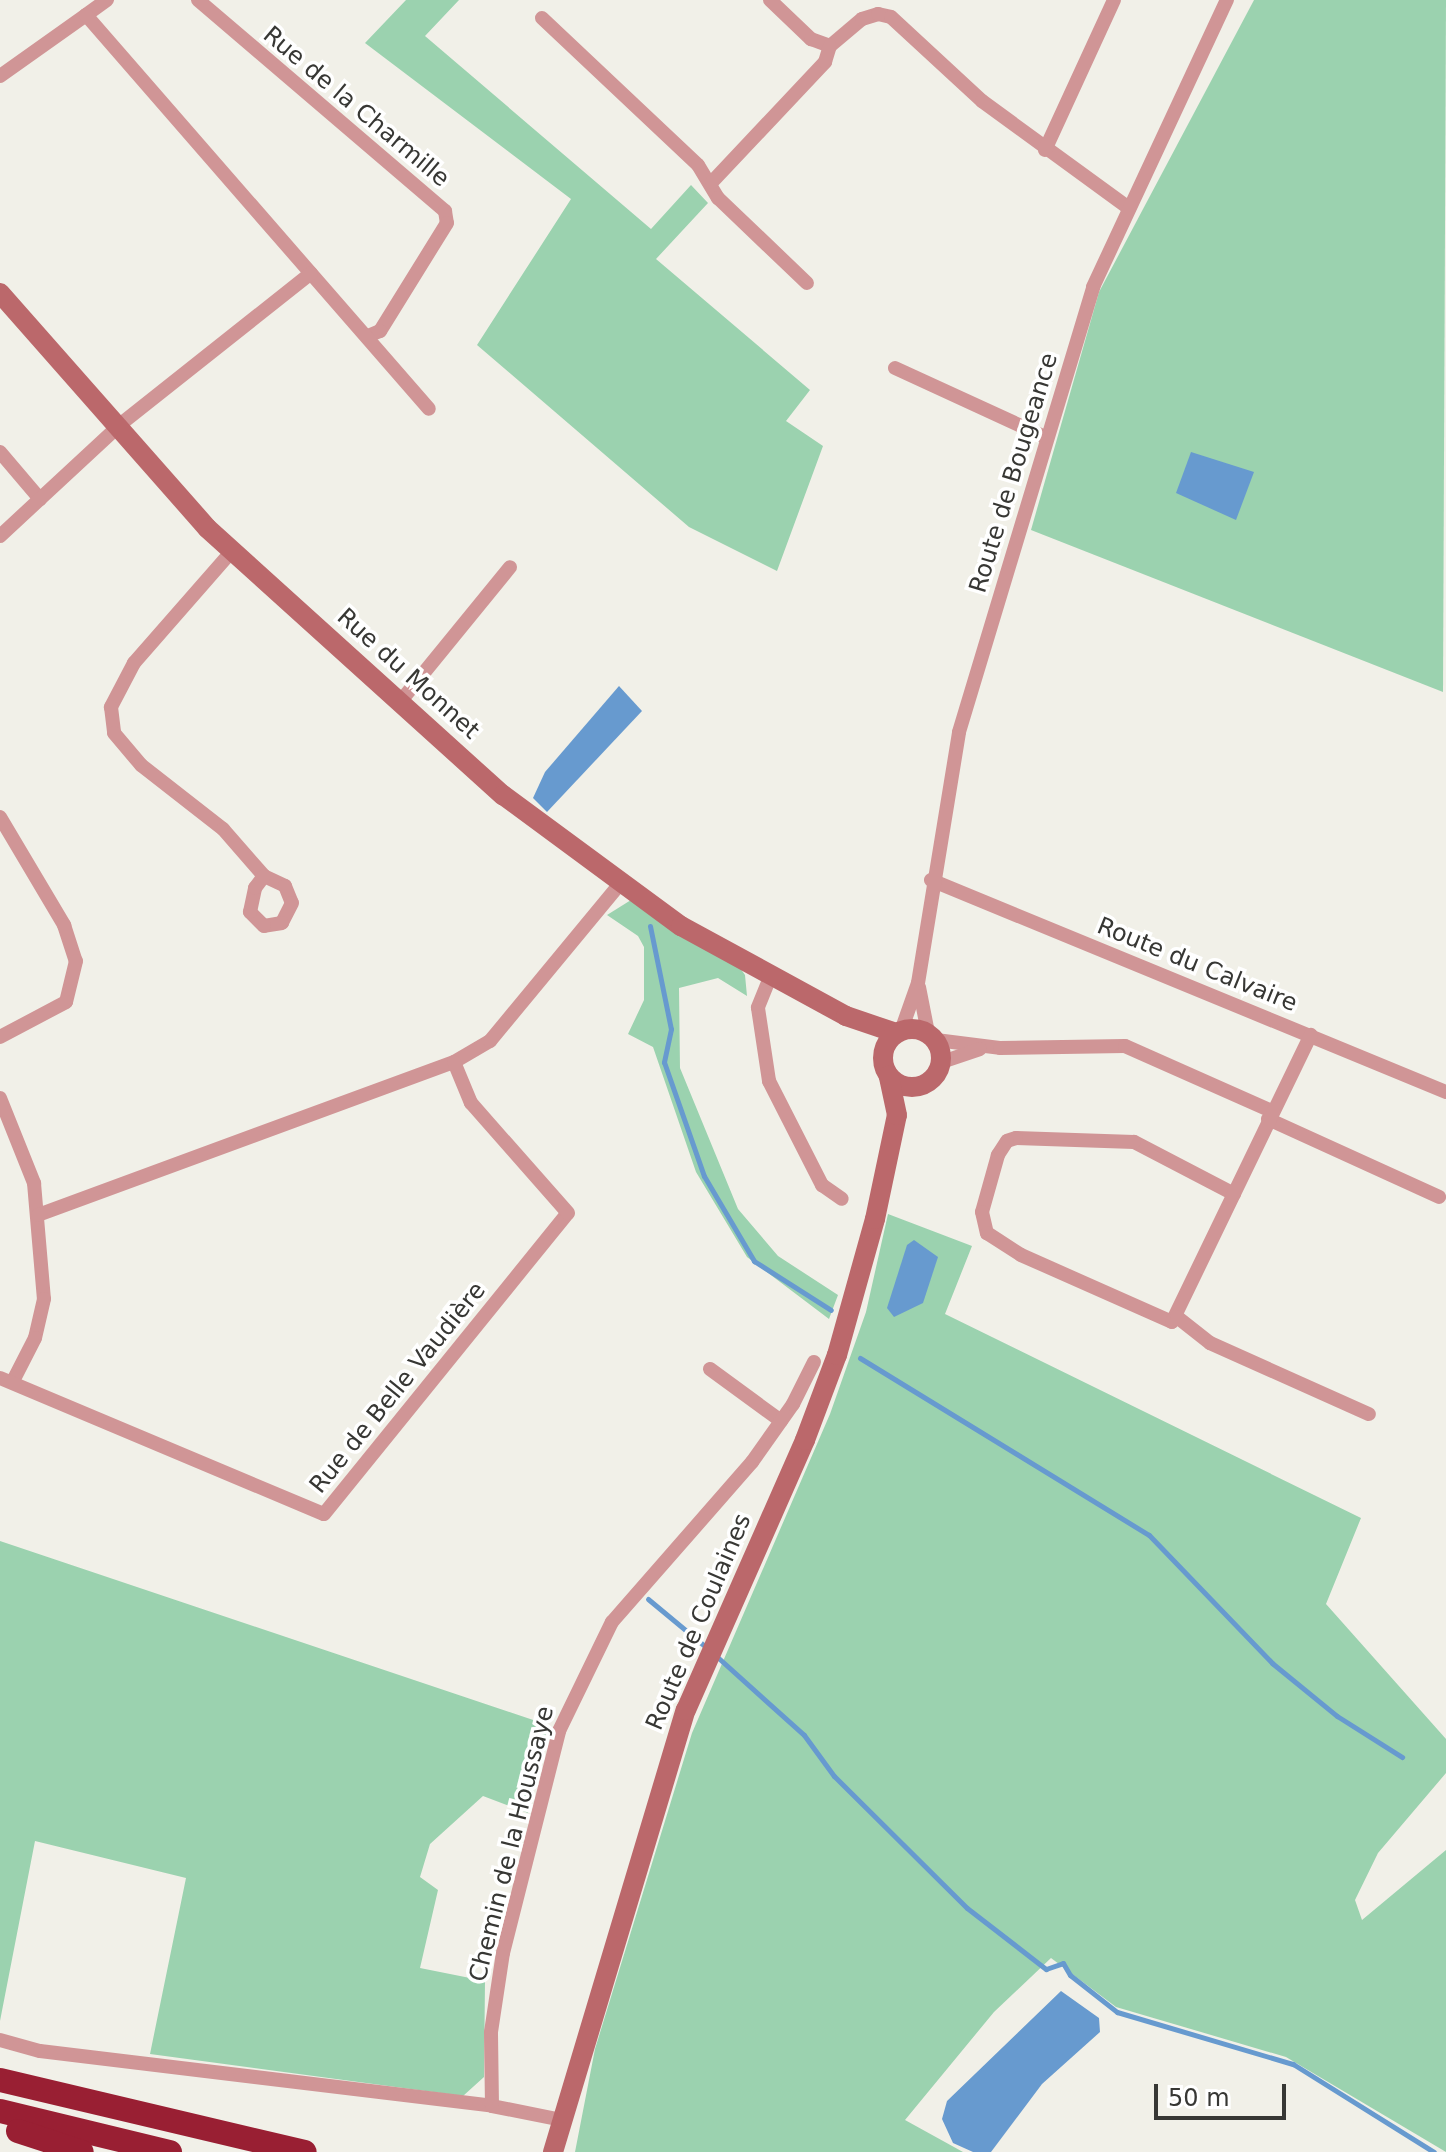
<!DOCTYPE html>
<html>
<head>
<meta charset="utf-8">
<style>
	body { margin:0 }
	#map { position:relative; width:1446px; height:2152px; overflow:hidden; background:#f1f0e8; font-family:"DejaVu Sans",sans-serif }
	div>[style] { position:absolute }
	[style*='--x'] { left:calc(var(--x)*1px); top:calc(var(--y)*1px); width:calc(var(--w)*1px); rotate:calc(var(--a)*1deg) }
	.green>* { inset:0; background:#9bd2af }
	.water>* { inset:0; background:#679acf }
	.stream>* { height:5px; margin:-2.5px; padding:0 2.5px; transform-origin:2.5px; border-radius:2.5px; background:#679acf }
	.street>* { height:14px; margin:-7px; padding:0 7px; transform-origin:7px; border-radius:7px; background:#d09596 }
	.secondary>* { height:20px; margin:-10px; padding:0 10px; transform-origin:10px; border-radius:10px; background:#bb686b }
	.secondary>.ring { margin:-10px; padding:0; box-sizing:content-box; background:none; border:20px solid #bb686b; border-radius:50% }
	.highway>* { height:24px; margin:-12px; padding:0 12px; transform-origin:12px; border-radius:12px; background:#991f33 }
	span { translate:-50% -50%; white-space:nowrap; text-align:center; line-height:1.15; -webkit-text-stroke:7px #fff; paint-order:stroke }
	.street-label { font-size:24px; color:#373734 }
	.scale { position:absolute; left:1154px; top:2084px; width:132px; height:36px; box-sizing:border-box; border:4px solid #373734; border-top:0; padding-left:10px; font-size:24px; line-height:28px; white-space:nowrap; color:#373734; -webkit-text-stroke:6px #fff; paint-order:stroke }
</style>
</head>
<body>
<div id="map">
	<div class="green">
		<i style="clip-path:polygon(406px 0,459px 0,425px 36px,651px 229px,691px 185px,708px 203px,656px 259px,810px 390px,786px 421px,823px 446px,777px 571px,689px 527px,477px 345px,571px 199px,365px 43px)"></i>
		<i style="clip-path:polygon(1254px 0,1446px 0,1443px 692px,1031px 530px,1099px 292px)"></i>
		<i style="clip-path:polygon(631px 900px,736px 962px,745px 975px,747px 996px,718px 978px,679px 988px,680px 1068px,738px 1209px,778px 1256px,838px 1295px,829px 1319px,747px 1257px,696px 1172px,653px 1047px,628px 1034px,644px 1000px,644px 947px,638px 936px,607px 915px)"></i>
		<i style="clip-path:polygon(888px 1214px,972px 1246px,945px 1314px,1361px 1518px,1326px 1604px,1446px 1739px,1446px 1773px,1378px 1853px,1355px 1900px,1362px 1920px,1446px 1850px,1446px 2152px,1286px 2057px,1116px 2007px,1051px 1958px,994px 2012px,905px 2120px,963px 2152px,575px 2152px,595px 2049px,692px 1733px,830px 1414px,866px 1312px)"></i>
		<i style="clip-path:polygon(0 1541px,548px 1725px,528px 1813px,483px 1796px,430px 1844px,420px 1877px,438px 1890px,420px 1968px,485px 1981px,484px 2077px,463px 2096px,150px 2054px,186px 1878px,35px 1841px,0 2021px)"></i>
	</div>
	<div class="water">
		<i style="clip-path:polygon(1191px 452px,1254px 472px,1236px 520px,1176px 493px)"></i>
		<i style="clip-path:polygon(619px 686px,642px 711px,547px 812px,533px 798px,545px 772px)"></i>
		<i style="clip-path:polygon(914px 1240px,938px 1257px,923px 1303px,894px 1317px,887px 1308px,907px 1245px)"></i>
		<i style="clip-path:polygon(1061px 1991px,1099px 2018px,1100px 2032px,1042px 2084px,991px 2152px,973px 2152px,953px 2143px,942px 2119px,947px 2101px)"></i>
	</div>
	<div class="stream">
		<i style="--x:650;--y:926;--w:105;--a:78.5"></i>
		<i style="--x:671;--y:1029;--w:34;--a:102"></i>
		<i style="--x:664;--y:1062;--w:121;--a:70.7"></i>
		<i style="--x:704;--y:1176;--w:99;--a:59.5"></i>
		<i style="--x:754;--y:1261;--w:91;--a:32.5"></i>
		<i style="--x:860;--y:1358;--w:339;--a:31.5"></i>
		<i style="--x:1149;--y:1535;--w:178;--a:46.1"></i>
		<i style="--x:1272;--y:1663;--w:84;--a:39.2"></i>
		<i style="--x:1337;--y:1716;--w:77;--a:32.2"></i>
		<i style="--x:648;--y:1599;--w:77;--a:39.7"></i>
		<i style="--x:714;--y:1654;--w:121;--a:42"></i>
		<i style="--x:804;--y:1735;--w:51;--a:53.8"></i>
		<i style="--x:834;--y:1776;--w:187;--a:44.8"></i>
		<i style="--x:967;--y:1908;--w:100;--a:37.7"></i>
		<i style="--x:1046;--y:1969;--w:18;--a:-19"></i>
		<i style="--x:1063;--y:1963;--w:14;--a:60"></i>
		<i style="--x:1070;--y:1975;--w:60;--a:38.2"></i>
		<i style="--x:1117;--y:2012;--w:184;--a:16.5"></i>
		<i style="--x:1293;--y:2064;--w:166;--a:32"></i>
	</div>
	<div class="street">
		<i style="--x:198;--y:0;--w:325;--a:40.5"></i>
		<i style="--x:445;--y:211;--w:12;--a:81"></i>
		<i style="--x:447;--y:223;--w:127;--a:121.8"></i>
		<i style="--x:380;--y:331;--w:11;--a:158"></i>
		<i style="--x:770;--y:0;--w:57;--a:43.6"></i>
		<i style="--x:811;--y:39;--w:20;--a:20"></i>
		<i style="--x:830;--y:46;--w:42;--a:-40.2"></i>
		<i style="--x:862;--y:19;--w:17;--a:-17"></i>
		<i style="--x:878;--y:14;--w:13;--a:13"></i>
		<i style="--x:891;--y:17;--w:124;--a:42.7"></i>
		<i style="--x:982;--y:101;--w:182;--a:36.1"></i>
		<i style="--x:86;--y:15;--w:26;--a:-36"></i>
		<i style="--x:542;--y:18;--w:214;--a:43.3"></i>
		<i style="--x:698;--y:165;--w:39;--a:59"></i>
		<i style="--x:718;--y:198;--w:123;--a:43.7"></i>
		<i style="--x:0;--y:76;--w:105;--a:-35.3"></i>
		<i style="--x:86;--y:15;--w:522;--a:48.96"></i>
		<i style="--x:1045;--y:150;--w:165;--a:-65.3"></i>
		<i style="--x:712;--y:182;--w:165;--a:-46.7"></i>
		<i style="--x:825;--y:62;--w:17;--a:-73"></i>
		<i style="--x:895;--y:368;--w:167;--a:24.7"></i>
		<i style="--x:0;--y:452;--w:62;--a:49.6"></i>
		<i style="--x:0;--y:536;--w:166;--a:-42.8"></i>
		<i style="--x:122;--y:423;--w:241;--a:-38.4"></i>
		<i style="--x:232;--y:551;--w:149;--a:131.2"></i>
		<i style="--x:134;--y:663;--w:50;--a:117.6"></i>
		<i style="--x:111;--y:707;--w:26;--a:83"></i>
		<i style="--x:114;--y:733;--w:42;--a:49.8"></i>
		<i style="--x:141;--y:765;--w:104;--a:38"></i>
		<i style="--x:223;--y:829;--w:62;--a:48.9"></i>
		<i style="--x:264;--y:876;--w:23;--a:25"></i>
		<i style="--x:285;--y:886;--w:18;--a:68"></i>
		<i style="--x:292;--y:903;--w:22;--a:117"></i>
		<i style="--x:282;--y:923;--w:18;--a:171"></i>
		<i style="--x:264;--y:926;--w:20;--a:-135"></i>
		<i style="--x:250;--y:912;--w:25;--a:-78"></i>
		<i style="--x:255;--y:888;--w:15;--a:-53"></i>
		<i style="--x:400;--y:702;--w:174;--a:-50.8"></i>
		<i style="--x:0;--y:817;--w:126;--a:59.3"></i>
		<i style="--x:64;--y:925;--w:38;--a:72"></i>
		<i style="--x:76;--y:961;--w:42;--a:103.7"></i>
		<i style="--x:66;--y:1002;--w:75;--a:152.1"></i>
		<i style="--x:931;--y:880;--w:557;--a:22.37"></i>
		<i style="--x:771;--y:975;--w:35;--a:112"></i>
		<i style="--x:758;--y:1008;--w:74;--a:81.4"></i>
		<i style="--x:769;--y:1081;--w:117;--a:63"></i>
		<i style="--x:822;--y:1185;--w:24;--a:35"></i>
		<i style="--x:919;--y:987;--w:47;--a:78.9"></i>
		<i style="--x:901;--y:1031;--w:51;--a:-70.5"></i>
		<i style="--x:918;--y:983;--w:254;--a:-80.7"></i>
		<i style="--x:959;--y:732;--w:465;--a:-73.2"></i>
		<i style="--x:1093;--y:287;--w:317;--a:-65"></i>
		<i style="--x:936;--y:1040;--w:64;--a:7.1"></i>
		<i style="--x:1000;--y:1048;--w:125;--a:-0.9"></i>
		<i style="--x:1125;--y:1046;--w:161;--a:23.9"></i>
		<i style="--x:942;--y:1062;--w:40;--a:-18.9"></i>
		<i style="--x:0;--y:1098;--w:92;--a:68.2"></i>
		<i style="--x:34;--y:1183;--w:116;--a:85.1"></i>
		<i style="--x:44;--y:1299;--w:40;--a:103"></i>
		<i style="--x:35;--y:1338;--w:48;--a:117.1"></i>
		<i style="--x:1268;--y:1119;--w:188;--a:24.5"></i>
		<i style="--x:1234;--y:1194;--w:113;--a:-152.5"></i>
		<i style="--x:1134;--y:1142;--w:118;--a:-178.1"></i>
		<i style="--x:1016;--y:1138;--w:9;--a:162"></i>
		<i style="--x:1007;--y:1141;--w:17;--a:123"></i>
		<i style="--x:998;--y:1155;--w:59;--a:105.7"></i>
		<i style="--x:982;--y:1212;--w:22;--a:77"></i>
		<i style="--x:987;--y:1233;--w:40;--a:32.9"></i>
		<i style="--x:1021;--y:1255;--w:165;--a:23.9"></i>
		<i style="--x:1172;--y:1322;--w:319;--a:-64.2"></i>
		<i style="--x:38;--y:1215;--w:443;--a:-20.2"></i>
		<i style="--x:454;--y:1062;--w:42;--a:-30.3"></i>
		<i style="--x:490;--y:1041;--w:204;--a:-50.4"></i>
		<i style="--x:1177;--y:1317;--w:42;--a:38.2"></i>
		<i style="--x:1210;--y:1343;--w:174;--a:24.1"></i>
		<i style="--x:710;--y:1369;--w:88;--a:36.2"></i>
		<i style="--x:0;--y:1378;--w:351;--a:22.8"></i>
		<i style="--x:324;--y:1514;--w:387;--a:-51"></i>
		<i style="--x:568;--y:1213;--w:147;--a:-131.4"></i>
		<i style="--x:471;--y:1103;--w:44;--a:-112.5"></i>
		<i style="--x:0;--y:2040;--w:41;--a:15.4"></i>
		<i style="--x:40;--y:2051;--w:455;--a:6.9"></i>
		<i style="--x:562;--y:2120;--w:71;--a:-168.7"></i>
		<i style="--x:492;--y:2106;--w:74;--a:-90.8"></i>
		<i style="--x:491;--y:2032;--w:80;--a:-81.4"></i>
		<i style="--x:503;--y:1953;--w:229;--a:-75.8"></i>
		<i style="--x:559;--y:1731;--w:121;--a:-64.1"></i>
		<i style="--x:612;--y:1622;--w:213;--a:-48.8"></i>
		<i style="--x:752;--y:1462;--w:71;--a:-54.7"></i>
		<i style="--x:793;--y:1404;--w:47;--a:-63.4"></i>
	</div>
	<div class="secondary">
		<i style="--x:0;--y:293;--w:313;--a:48.6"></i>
		<i style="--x:207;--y:528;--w:399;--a:42.1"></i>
		<i style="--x:503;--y:795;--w:221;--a:36.4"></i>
		<i style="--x:681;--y:926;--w:188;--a:28.6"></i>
		<i style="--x:846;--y:1016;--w:53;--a:18.8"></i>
		<i class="ring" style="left:883px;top:1029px;width:38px;height:38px"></i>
		<i style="--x:553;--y:2152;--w:462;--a:-73.3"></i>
		<i style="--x:686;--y:1710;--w:295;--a:-66.2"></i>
		<i style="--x:805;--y:1440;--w:91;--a:-69.4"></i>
		<i style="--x:837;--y:1355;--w:141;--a:-74.4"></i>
		<i style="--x:875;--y:1219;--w:106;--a:-78.1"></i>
		<i style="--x:897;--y:1115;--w:40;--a:-102"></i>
	</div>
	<div class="highway">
		<i style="--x:0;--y:2080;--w:313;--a:13.3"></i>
		<i style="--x:0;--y:2111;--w:175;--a:13.6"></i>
		<i style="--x:18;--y:2131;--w:67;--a:18.2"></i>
	</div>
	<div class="street-label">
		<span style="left:356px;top:107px;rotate:40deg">Rue de la Charmille</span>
		<span style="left:1014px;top:473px;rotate:-73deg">Route de Bougeance</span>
		<span style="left:408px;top:674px;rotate:42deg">Rue du Monnet</span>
		<span style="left:1197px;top:965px;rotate:22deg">Route du Calvaire</span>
		<span style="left:398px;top:1388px;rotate:-51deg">Rue de Belle Vaudière</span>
		<span style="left:699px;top:1622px;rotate:-67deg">Route de Coulaines</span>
		<span style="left:512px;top:1844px;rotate:-76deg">Chemin de la Houssaye</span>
	</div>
	<div class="scale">50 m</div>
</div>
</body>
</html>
